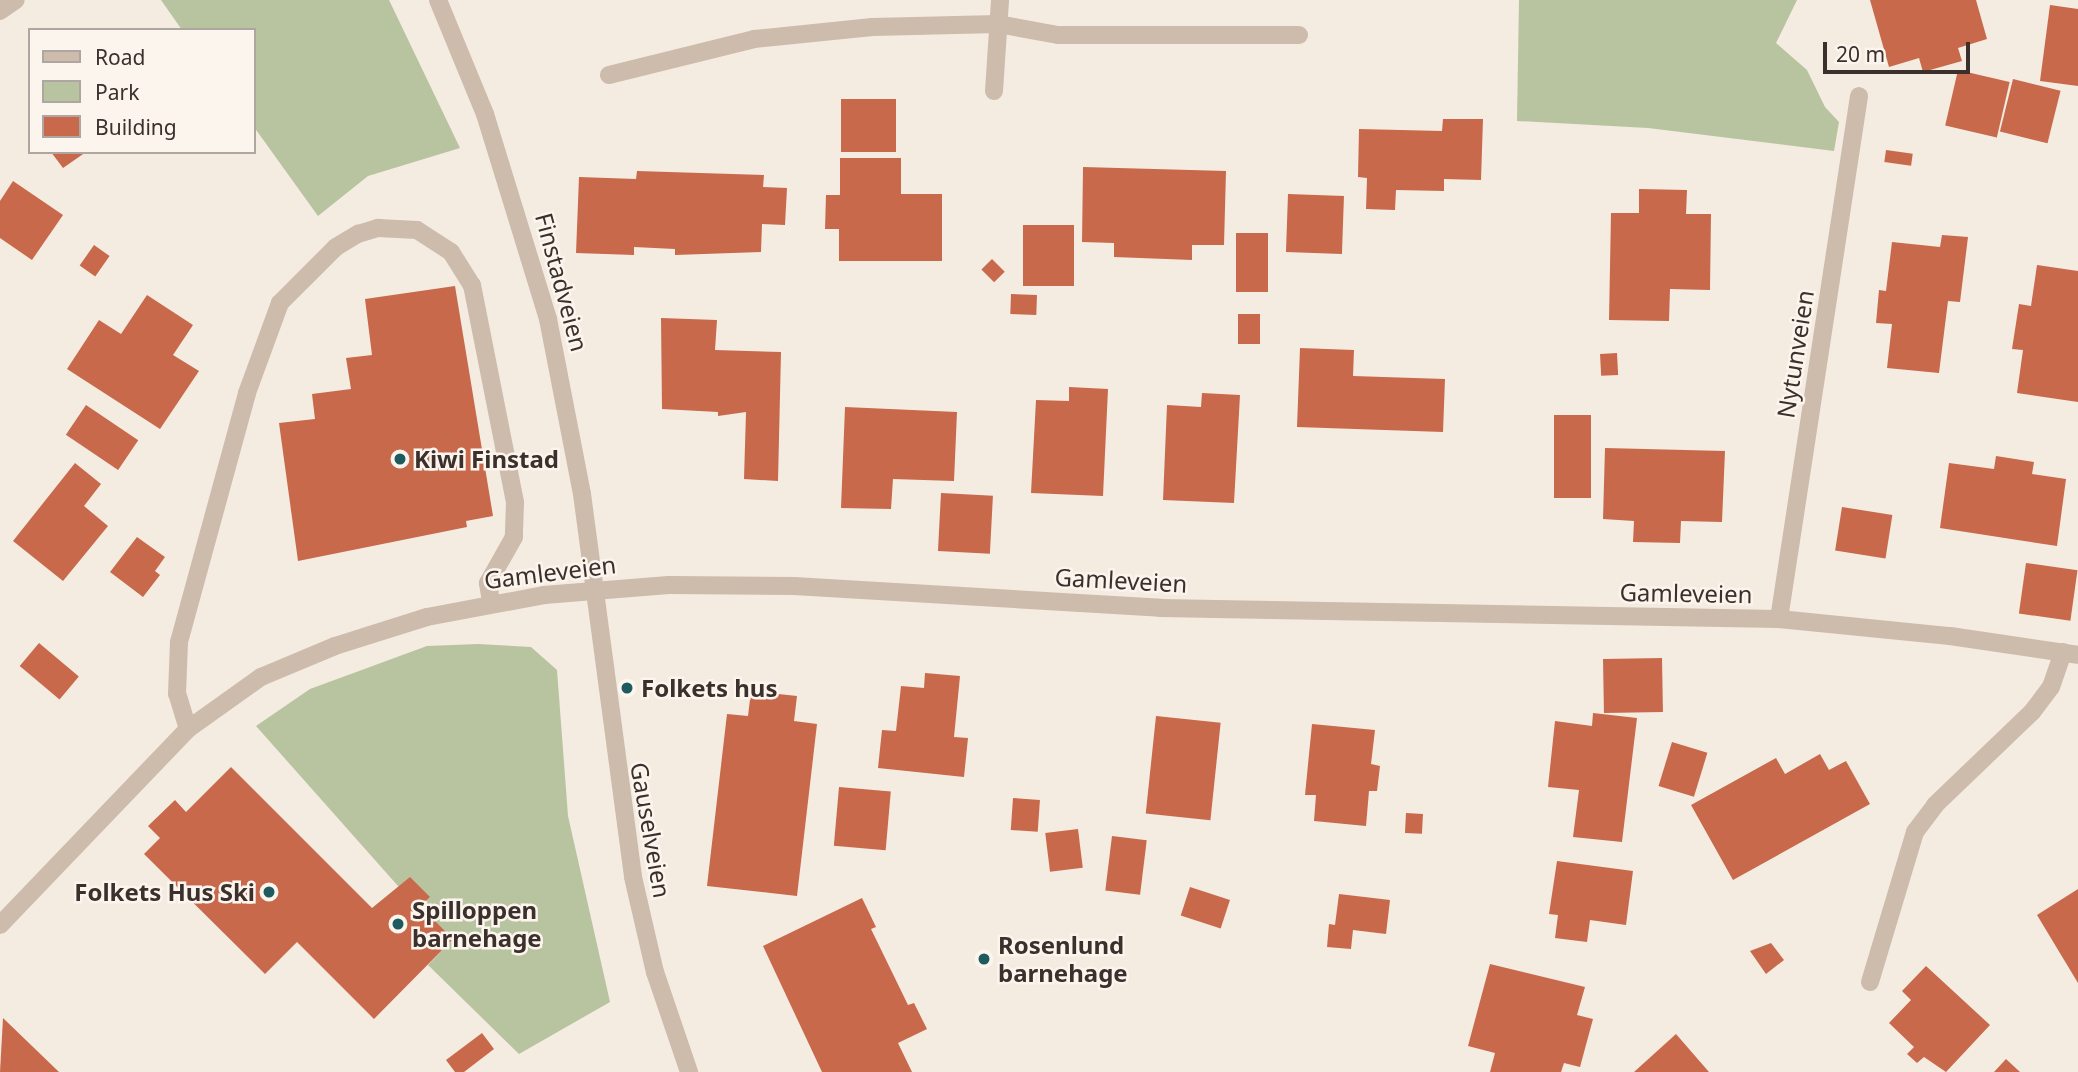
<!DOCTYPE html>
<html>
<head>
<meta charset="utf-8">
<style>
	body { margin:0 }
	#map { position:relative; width:2078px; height:1072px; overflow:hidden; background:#f4ebe1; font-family:"Noto Sans",sans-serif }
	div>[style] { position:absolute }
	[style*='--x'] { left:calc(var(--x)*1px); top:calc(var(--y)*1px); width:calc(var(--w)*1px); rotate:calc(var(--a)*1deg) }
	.green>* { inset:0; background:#b8c4a0 }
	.building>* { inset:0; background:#c8694b; transform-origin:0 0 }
	.lane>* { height:18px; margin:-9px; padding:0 9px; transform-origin:9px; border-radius:9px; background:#cdbbac }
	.street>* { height:18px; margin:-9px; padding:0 9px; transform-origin:9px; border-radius:9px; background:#cdbbac }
	.dots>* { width:19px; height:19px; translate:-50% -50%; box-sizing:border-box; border:4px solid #fbf5ee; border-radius:50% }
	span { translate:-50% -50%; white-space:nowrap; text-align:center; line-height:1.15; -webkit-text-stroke:5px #fbf5ee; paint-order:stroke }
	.street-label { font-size:24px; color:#3b302b }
	.poi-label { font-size:24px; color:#3b302b; font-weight:700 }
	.left { translate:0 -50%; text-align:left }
	.right { translate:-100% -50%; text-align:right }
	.legend { position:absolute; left:28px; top:28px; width:228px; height:126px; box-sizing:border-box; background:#fbf5ee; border:2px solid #aea6a0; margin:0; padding:9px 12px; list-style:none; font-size:21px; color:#3b302b }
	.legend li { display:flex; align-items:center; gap:14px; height:35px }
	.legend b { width:35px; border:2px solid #aea6a0 }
	.scale { position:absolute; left:1823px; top:42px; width:147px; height:32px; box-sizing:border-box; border:4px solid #3b302b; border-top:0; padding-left:9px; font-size:21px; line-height:24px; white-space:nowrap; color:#3b302b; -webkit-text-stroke:5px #fbf5ee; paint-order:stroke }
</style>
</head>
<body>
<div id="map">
	<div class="green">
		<i style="clip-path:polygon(161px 0,389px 0,460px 148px,368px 176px,318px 216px,254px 127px,254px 30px,182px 30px)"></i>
		<i style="clip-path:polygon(1519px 0,1797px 0,1776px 43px,1807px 70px,1825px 107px,1839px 122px,1834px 151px,1648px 128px,1517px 121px)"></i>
		<i style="clip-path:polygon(478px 644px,531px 647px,557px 670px,568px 816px,610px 1002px,519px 1054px,428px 965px,453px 939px,398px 886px,256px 726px,310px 689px,427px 646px)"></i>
	</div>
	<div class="building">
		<i style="clip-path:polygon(1870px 0,1976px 0,1987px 39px,1958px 48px,1962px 61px,1923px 72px,1919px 58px,1889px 67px)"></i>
		<i style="clip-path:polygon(2050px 5px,2078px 9px,2078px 86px,2040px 81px)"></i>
		<i style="left:1958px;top:70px;width:53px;height:57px;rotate:13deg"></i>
		<i style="left:2013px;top:79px;width:49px;height:54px;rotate:14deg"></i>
		<i style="left:841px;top:99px;width:55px;height:53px"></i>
		<i style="clip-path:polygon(1443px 119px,1483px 119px,1481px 180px,1444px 179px,1444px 191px,1396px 190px,1395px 210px,1366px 209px,1367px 178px,1358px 177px,1359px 129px,1442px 131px)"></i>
		<i style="left:1886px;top:150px;width:27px;height:12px;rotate:8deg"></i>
		<i style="clip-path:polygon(51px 152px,86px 152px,63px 168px)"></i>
		<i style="clip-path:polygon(840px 158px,901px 158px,901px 194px,942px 194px,942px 261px,839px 261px,839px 229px,825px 229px,826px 195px,840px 195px)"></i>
		<i style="clip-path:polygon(1083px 167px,1226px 171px,1224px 245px,1192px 245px,1192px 260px,1114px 257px,1114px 243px,1082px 242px)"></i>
		<i style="clip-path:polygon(637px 171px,764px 175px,763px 187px,787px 188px,785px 225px,762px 224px,761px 252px,675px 255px,675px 249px,634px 247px,634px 255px,576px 253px,579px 177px,636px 179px)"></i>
		<i style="clip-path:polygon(13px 181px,63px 215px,32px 260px,0 238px,0 201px)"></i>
		<i style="clip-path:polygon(1639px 189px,1687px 190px,1686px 214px,1711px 214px,1710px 290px,1670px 289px,1669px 321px,1609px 320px,1611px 213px,1639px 213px)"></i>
		<i style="left:1288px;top:194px;width:56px;height:58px;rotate:2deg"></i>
		<i style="left:1023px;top:225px;width:51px;height:61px"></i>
		<i style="left:1236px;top:233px;width:32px;height:59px"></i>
		<i style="clip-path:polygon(1942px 235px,1968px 237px,1960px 302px,1948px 301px,1939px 373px,1887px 368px,1892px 324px,1876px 323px,1879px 290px,1886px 291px,1892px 242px,1940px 247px)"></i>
		<i style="left:94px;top:245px;width:19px;height:25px;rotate:35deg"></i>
		<i style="left:992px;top:259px;width:18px;height:15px;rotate:45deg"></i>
		<i style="clip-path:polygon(2037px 265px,2078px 271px,2078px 402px,2017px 393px,2023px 350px,2012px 349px,2019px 304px,2031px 306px)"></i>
		<i style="clip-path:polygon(455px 286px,493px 516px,466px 521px,467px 527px,298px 561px,279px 423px,315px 419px,312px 394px,351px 389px,346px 358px,372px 355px,365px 299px)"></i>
		<i style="left:1011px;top:294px;width:26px;height:20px;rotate:2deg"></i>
		<i style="clip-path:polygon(147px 295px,193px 325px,173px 355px,199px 371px,160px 429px,67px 369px,99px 320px,121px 334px)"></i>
		<i style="left:1238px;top:314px;width:22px;height:30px"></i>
		<i style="clip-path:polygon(661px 318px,717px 320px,715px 350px,781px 352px,778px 481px,744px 479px,746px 412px,718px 416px,718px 412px,662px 409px)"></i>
		<i style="clip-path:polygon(1300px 348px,1354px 350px,1353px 376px,1445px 379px,1443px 432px,1297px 427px)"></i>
		<i style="left:1617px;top:353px;width:22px;height:17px;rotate:87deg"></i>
		<i style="clip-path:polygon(1069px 387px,1108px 389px,1103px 496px,1031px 493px,1036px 400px,1069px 401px)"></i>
		<i style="clip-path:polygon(1202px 393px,1240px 395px,1234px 503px,1163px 500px,1167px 405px,1201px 407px)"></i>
		<i style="left:86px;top:405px;width:63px;height:36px;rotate:34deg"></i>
		<i style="clip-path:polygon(845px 407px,957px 412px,954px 481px,893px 479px,891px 509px,841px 508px)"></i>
		<i style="left:1554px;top:415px;width:37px;height:83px"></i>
		<i style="clip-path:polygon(1605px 448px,1725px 451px,1722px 522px,1681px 521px,1680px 543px,1633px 542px,1634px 521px,1603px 519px)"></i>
		<i style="clip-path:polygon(1996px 456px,2034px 462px,2032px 474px,2066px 479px,2057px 546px,1940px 528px,1949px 463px,1994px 469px)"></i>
		<i style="clip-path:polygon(75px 463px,101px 484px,84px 506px,108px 526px,63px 581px,13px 541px)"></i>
		<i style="left:941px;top:493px;width:52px;height:58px;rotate:3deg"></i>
		<i style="left:1842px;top:507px;width:51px;height:44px;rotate:9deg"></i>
		<i style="clip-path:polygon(137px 537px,165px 557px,155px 571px,160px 575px,143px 597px,110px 572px)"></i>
		<i style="left:2026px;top:563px;width:52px;height:51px;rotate:8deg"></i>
		<i style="left:39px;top:643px;width:52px;height:30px;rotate:40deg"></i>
		<i style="left:1662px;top:658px;width:54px;height:59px;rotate:89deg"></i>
		<i style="clip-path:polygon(925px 673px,960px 676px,954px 737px,968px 738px,964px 777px,878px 768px,882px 730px,896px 731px,901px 686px,924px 688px)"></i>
		<i style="clip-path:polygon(751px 691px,797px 696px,794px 721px,817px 724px,797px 896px,707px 886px,727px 714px,748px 716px)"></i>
		<i style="clip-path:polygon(1593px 713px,1637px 718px,1622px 842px,1573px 837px,1579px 790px,1548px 787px,1555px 721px,1592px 726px)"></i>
		<i style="left:1156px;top:716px;width:65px;height:98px;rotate:6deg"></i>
		<i style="clip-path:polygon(1312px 724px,1375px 730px,1371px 764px,1380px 766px,1377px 791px,1369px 791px,1366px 826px,1314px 821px,1316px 795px,1305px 795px)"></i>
		<i style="left:1672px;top:742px;width:37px;height:46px;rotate:17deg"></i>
		<i style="clip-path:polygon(1820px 754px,1829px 770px,1846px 761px,1870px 804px,1733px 880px,1691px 805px,1776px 758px,1785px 774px)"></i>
		<i style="clip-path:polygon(231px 767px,372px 908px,410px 877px,430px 897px,420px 906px,453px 939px,374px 1019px,297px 942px,265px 974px,144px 854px,160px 838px,148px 826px,175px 800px,186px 812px)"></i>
		<i style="left:839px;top:787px;width:52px;height:59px;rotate:5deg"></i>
		<i style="left:1013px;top:798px;width:27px;height:32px;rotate:4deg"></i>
		<i style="left:1406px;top:813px;width:17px;height:20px;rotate:3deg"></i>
		<i style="left:1078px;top:829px;width:39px;height:33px;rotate:83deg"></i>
		<i style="left:1112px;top:836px;width:35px;height:55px;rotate:7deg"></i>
		<i style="clip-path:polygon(1557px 861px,1633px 871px,1626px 925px,1590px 920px,1587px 942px,1555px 938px,1558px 915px,1549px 914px)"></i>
		<i style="left:1190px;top:887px;width:42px;height:30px;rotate:18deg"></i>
		<i style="clip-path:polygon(2078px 889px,2078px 983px,2037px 915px)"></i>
		<i style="clip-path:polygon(1339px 894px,1390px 900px,1386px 934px,1353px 930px,1351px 949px,1327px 947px,1329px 924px,1335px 925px)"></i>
		<i style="clip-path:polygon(862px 898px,876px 927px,871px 929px,908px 1005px,914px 1003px,927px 1029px,898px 1043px,912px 1072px,822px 1072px,763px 946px)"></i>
		<i style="clip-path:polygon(1771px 943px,1784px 960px,1766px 974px,1750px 951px)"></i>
		<i style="clip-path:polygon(1490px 964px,1585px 987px,1577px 1015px,1593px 1019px,1580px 1067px,1564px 1063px,1561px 1072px,1490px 1072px,1495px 1053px,1468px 1046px)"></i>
		<i style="clip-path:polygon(1926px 966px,1990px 1025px,1946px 1072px,1924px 1057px,1917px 1063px,1907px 1054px,1914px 1047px,1889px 1023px,1911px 1000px,1902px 991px)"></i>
		<i style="clip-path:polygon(3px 1018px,59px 1072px,0 1072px)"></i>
		<i style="clip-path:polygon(482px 1033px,494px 1049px,464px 1072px,455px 1072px,446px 1060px)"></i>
		<i style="clip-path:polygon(1676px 1034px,1709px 1072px,1634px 1072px)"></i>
		<i style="clip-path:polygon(2006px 1059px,2020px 1072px,1994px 1072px)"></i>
	</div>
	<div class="lane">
		<i style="--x:998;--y:24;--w:61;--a:10.4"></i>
		<i style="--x:1058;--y:35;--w:241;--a:0"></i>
		<i style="--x:188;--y:729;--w:37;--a:-107"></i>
		<i style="--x:177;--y:694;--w:52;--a:-87.8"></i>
		<i style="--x:179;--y:642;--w:258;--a:-74.7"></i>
		<i style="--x:247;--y:393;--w:96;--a:-69.9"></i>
		<i style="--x:280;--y:303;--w:79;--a:-45"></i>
		<i style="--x:336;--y:247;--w:26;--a:-31"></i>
		<i style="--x:358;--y:234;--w:21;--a:-17"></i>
		<i style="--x:378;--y:228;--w:39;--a:3"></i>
		<i style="--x:417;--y:230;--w:40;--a:32.9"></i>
		<i style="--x:451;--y:252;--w:39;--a:58"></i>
		<i style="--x:472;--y:285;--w:222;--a:78.8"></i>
		<i style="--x:515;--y:503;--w:34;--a:92"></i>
		<i style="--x:514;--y:537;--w:53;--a:119.5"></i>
		<i style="--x:488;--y:583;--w:19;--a:81"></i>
		<i style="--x:1870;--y:982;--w:157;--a:-73.3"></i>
		<i style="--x:1915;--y:832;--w:34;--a:-53"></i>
		<i style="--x:1935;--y:805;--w:134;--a:-43.8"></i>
		<i style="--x:2032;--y:712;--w:31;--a:-53"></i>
		<i style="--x:2051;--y:687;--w:37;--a:-71"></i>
	</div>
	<div class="street">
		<i style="--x:438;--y:0;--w:123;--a:67.6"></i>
		<i style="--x:485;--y:114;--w:214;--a:72.9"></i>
		<i style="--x:548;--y:319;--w:178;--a:79"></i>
		<i style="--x:582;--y:494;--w:386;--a:82.4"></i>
		<i style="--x:633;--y:877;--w:98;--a:77"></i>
		<i style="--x:655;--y:972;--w:106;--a:71.2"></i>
		<i style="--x:0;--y:11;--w:19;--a:-35"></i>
		<i style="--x:609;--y:75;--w:149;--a:-13.9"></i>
		<i style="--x:754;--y:39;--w:119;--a:-5.8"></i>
		<i style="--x:872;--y:27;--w:126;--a:-1.4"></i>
		<i style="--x:994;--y:91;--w:91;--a:-86.2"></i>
		<i style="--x:1779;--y:619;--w:529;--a:-81.3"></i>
		<i style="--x:0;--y:925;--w:272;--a:-46.2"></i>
		<i style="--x:188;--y:729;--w:90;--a:-35.5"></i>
		<i style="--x:261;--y:677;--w:80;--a:-22.7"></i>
		<i style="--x:335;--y:646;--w:96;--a:-17.5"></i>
		<i style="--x:427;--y:617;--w:119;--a:-10.6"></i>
		<i style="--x:544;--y:595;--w:125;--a:-4.6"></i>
		<i style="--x:669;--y:585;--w:125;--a:0.5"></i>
		<i style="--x:794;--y:586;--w:367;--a:3.4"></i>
		<i style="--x:1160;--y:608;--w:619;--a:1.02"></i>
		<i style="--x:1779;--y:619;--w:172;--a:5.7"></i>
		<i style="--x:1950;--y:636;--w:129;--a:8.4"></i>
	</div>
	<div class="dots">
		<i style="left:400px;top:459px;background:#1f5a5e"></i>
		<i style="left:627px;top:688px;background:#1f5a5e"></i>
		<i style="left:269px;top:892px;background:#1f5a5e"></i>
		<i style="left:398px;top:924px;background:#1f5a5e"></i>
		<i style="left:984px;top:959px;background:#1f5a5e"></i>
	</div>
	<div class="street-label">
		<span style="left:562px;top:282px;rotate:75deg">Finstadveien</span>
		<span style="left:1795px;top:354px;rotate:-81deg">Nytunveien</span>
		<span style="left:550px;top:572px;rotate:-7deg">Gamleveien</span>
		<span style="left:1121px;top:580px;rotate:3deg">Gamleveien</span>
		<span style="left:1686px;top:593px;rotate:1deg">Gamleveien</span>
		<span style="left:651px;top:830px;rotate:80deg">Gauselveien</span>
	</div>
	<div class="poi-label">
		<span class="left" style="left:414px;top:459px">Kiwi Finstad</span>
		<span class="left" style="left:641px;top:688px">Folkets hus</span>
		<span class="right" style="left:255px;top:892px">Folkets Hus Ski</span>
		<span class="left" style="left:412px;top:924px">Spilloppen<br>barnehage</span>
		<span class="left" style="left:998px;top:959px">Rosenlund<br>barnehage</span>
	</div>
	<ul class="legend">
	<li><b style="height:9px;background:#cdbbac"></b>Road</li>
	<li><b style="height:19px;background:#b8c4a0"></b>Park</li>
	<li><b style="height:19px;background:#c8694b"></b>Building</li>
	</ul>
	<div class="scale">20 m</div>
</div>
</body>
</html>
